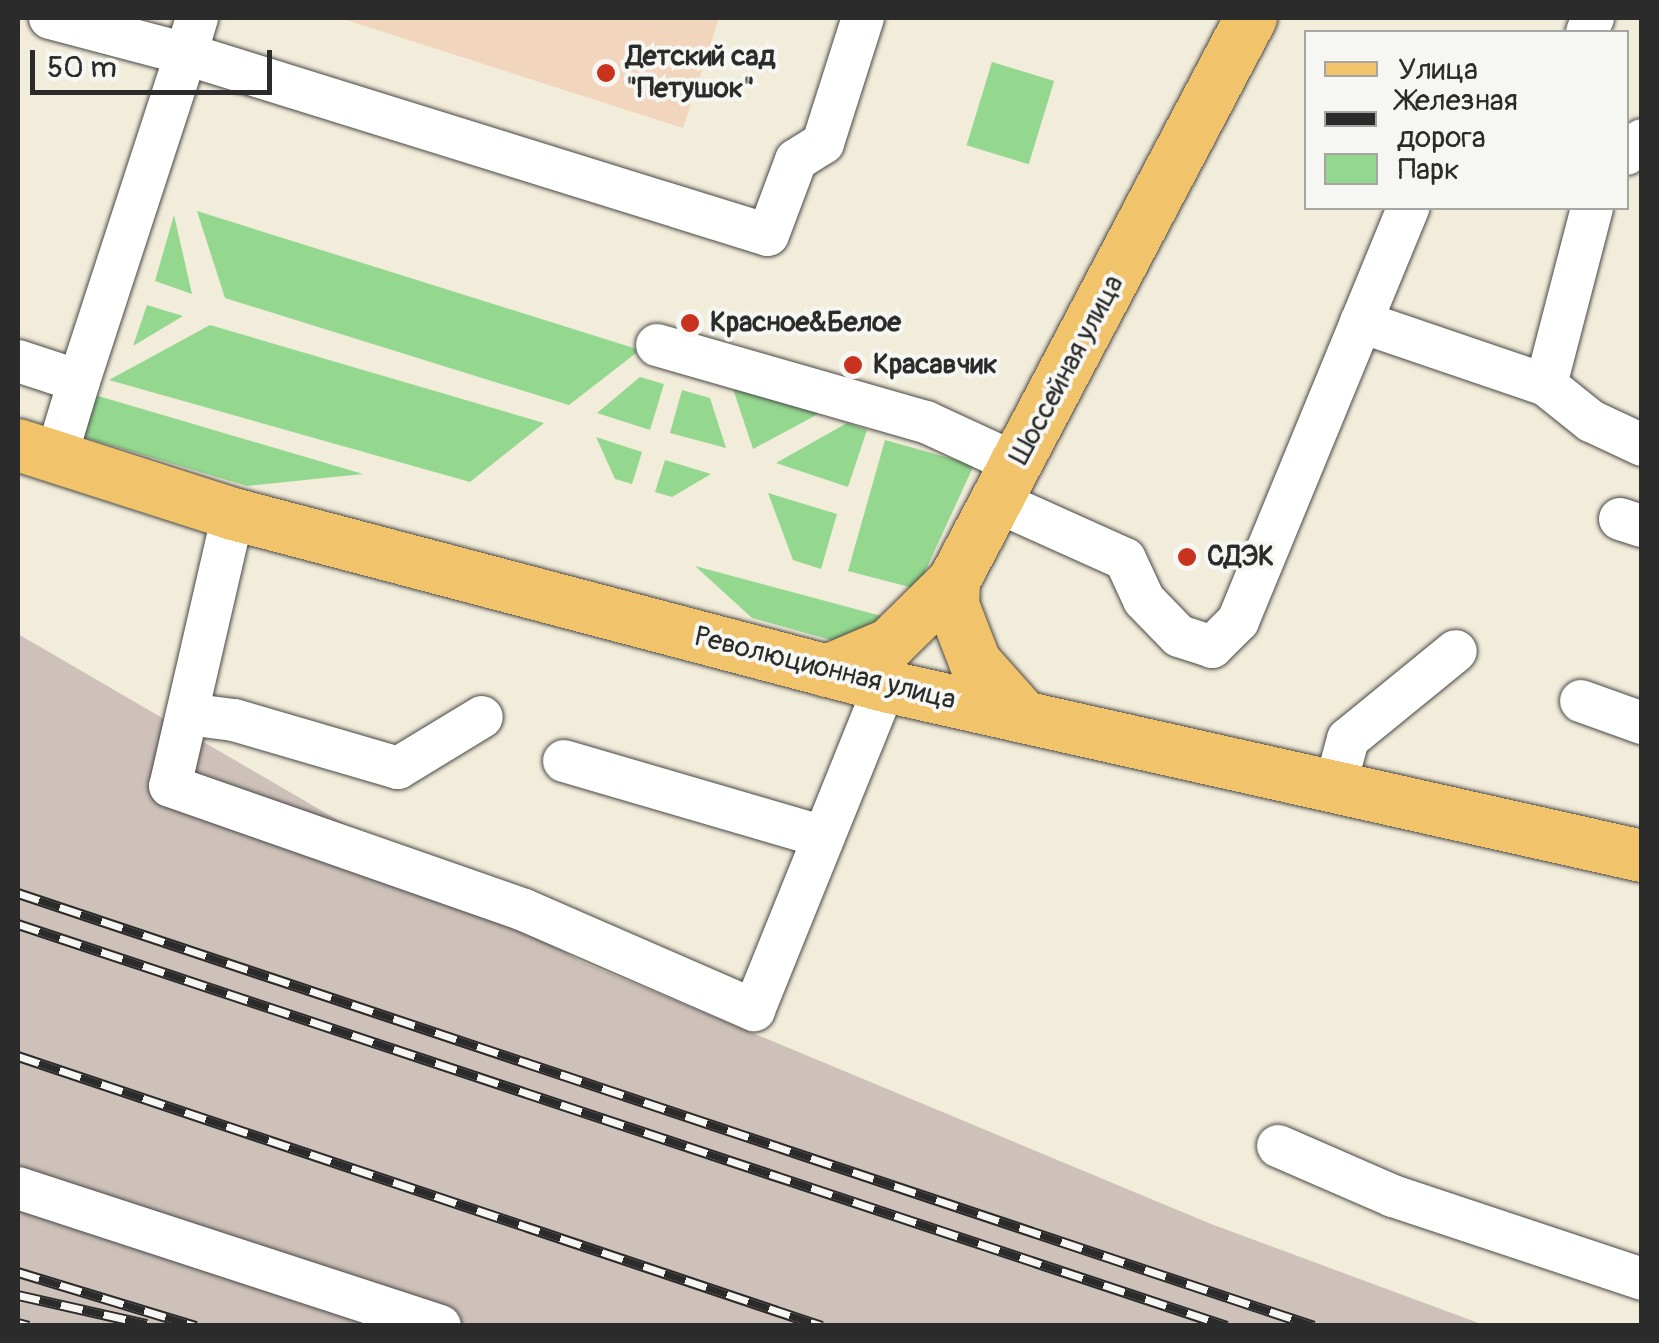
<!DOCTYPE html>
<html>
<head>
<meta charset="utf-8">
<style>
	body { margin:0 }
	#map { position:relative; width:1659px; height:1343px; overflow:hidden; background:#f2ecda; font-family:Pangolin,sans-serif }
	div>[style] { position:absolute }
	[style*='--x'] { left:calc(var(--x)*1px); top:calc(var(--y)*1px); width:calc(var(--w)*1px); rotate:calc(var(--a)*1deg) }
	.built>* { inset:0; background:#f1d5bd }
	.industrial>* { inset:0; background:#cec1ba }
	.green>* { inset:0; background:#94d890; transform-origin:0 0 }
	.roads { filter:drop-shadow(0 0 2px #494845) drop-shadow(0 0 2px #494845) }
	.minor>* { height:42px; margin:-21px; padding:0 21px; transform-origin:21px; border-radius:21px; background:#fff }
	.major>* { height:52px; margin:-26px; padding:0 26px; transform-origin:26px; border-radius:26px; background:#f1c36a }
	.rail>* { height:11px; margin-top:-5.5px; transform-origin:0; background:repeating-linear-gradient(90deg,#f6f6f2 0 22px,#2b2b2b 0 44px); box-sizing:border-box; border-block:2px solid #2b2b2b }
	.dots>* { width:28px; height:28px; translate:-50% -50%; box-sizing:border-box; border:5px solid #f6f6f2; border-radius:50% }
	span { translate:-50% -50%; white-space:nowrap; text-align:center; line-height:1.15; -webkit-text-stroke:8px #f6f6f2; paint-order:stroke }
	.poi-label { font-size:28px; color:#2b2b2b; font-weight:700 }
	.left { translate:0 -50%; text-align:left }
	.street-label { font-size:28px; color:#2b2b2b }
	.frame { position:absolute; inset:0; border:20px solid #2b2b2b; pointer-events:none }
	.legend { position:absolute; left:1304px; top:30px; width:325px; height:180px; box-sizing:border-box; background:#f6f6f2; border:2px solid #a5a5a2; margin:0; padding:12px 18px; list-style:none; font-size:30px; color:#2b2b2b }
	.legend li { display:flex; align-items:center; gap:20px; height:50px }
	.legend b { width:50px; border:2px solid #a5a5a2 }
	.scale { position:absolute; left:30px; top:50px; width:242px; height:45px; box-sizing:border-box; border:5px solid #2b2b2b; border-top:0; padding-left:12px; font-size:30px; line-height:35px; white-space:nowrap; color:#2b2b2b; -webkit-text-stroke:8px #f6f6f2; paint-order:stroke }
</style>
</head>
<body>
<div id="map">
	<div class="built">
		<i style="clip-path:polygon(340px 18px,719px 18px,683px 128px)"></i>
	</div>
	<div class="industrial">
		<i style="clip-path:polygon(18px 634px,580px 961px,1211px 1224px,1484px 1325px,18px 1325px)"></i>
	</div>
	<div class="green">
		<i style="left:992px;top:62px;width:65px;height:87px;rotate:17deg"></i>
		<i style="clip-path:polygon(197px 211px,640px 350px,569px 405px,225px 298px)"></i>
		<i style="clip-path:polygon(174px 215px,192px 294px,155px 281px)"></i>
		<i style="clip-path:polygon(147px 305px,183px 316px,133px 346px)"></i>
		<i style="clip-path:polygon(210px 325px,544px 423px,470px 482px,109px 380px)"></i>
		<i style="clip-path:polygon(640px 377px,664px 384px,650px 430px,597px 413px)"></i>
		<i style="clip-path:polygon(732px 386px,820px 413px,753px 449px)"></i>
		<i style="clip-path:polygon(682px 390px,710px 398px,726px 448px,670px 433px)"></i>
		<i style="clip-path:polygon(95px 395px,363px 474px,247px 486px,83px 437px)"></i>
		<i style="clip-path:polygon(847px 423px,867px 430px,848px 487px,776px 463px)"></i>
		<i style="clip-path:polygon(596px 437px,642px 452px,632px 484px,615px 479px)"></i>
		<i style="clip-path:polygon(885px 440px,974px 465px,917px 589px,848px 571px)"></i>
		<i style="clip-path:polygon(665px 460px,711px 474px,672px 497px,655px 492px)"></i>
		<i style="clip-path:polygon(768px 493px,837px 514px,821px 569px,793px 560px)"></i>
		<i style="clip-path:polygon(695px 566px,889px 618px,834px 641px,752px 618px)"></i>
	</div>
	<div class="roads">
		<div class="minor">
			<i style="--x:50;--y:18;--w:141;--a:14.8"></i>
			<i style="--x:186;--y:54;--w:38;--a:-73"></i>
			<i style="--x:1587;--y:32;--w:15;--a:-67"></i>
			<i style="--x:1626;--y:154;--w:21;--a:-41"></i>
			<i style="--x:1592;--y:208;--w:183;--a:104.6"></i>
			<i style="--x:1546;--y:385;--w:58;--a:38.7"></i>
			<i style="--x:1591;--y:421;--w:56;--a:25.2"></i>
			<i style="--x:1361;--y:322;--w:195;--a:18.8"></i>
			<i style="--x:657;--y:345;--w:280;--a:16"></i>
			<i style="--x:926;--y:422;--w:100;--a:24.8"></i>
			<i style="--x:18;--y:361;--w:64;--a:18.2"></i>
			<i style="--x:79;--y:381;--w:79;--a:106.8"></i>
			<i style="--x:79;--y:381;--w:344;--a:-71.9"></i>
			<i style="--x:186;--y:54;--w:609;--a:17.28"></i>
			<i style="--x:768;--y:235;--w:80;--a:-69.5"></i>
			<i style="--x:796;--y:160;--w:32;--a:-32"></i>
			<i style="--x:823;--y:143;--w:131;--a:-72.3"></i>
			<i style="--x:998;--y:502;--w:139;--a:24.2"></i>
			<i style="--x:1125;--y:559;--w:45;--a:65.1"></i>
			<i style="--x:1144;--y:600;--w:50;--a:45.8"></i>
			<i style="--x:1179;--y:636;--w:35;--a:18"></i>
			<i style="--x:1212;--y:647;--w:37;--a:-45"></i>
			<i style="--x:1238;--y:621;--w:447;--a:-67.6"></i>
			<i style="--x:233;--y:514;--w:279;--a:103"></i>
			<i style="--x:170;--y:786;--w:375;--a:19.3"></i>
			<i style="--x:524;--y:910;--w:251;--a:23.5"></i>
			<i style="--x:754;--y:1010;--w:349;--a:-68"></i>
			<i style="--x:1620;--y:519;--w:23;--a:18"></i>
			<i style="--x:1581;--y:701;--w:65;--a:19.8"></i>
			<i style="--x:187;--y:714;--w:47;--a:7.3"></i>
			<i style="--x:234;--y:720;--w:171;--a:16.3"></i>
			<i style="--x:398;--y:768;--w:98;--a:-31.3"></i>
			<i style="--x:564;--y:761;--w:268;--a:16.3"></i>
			<i style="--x:1336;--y:783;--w:46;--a:-74.7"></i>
			<i style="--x:1348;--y:739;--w:139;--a:-39.2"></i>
			<i style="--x:1278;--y:1146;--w:125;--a:23.5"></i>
			<i style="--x:1393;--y:1196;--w:262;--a:18.4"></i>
			<i style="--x:18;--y:1188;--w:444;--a:18.1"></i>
		</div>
		<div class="major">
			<i style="--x:18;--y:445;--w:226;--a:17.8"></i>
			<i style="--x:233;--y:514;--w:674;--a:14.78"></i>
			<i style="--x:885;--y:686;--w:776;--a:12.66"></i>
			<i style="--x:954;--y:581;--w:24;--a:92"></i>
			<i style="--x:953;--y:605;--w:61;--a:68.9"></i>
			<i style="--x:975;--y:662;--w:74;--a:48.3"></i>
			<i style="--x:827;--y:671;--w:69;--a:-23.2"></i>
			<i style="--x:890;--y:644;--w:90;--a:-44.5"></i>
			<i style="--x:954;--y:581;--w:637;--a:-62.19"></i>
		</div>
	</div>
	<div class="rail">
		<i style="--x:18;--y:893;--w:1366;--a:18.47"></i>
		<i style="--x:18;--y:924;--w:1274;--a:18.39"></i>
		<i style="--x:18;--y:1056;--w:848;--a:18.56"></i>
		<i style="--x:18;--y:1272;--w:186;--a:16.9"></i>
		<i style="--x:18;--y:1295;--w:132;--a:12.7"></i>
		<i style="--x:18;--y:1323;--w:11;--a:15"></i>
	</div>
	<div class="dots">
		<i style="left:606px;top:73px;background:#c8321e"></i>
		<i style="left:690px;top:323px;background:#c8321e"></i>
		<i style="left:853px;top:365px;background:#c8321e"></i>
		<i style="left:1187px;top:557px;background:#c8321e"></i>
	</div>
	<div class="poi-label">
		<span class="left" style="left:626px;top:73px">Детский сад<br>"Петушок"</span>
		<span class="left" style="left:710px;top:323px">Красное&amp;Белое</span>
		<span class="left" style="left:873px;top:365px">Красавчик</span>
		<span class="left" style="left:1207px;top:557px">СДЭК</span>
	</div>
	<div class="street-label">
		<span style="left:1067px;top:370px;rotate:-62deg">Шоссейная улица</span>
		<span style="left:825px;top:669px;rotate:14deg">Революционная улица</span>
	</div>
	<div class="frame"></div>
	<ul class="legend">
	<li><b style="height:12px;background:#f1c36a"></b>Улица</li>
	<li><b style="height:12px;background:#2b2b2b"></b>Железная дорога</li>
	<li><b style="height:28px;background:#94d890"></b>Парк</li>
	</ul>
	<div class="scale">50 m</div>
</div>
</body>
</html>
